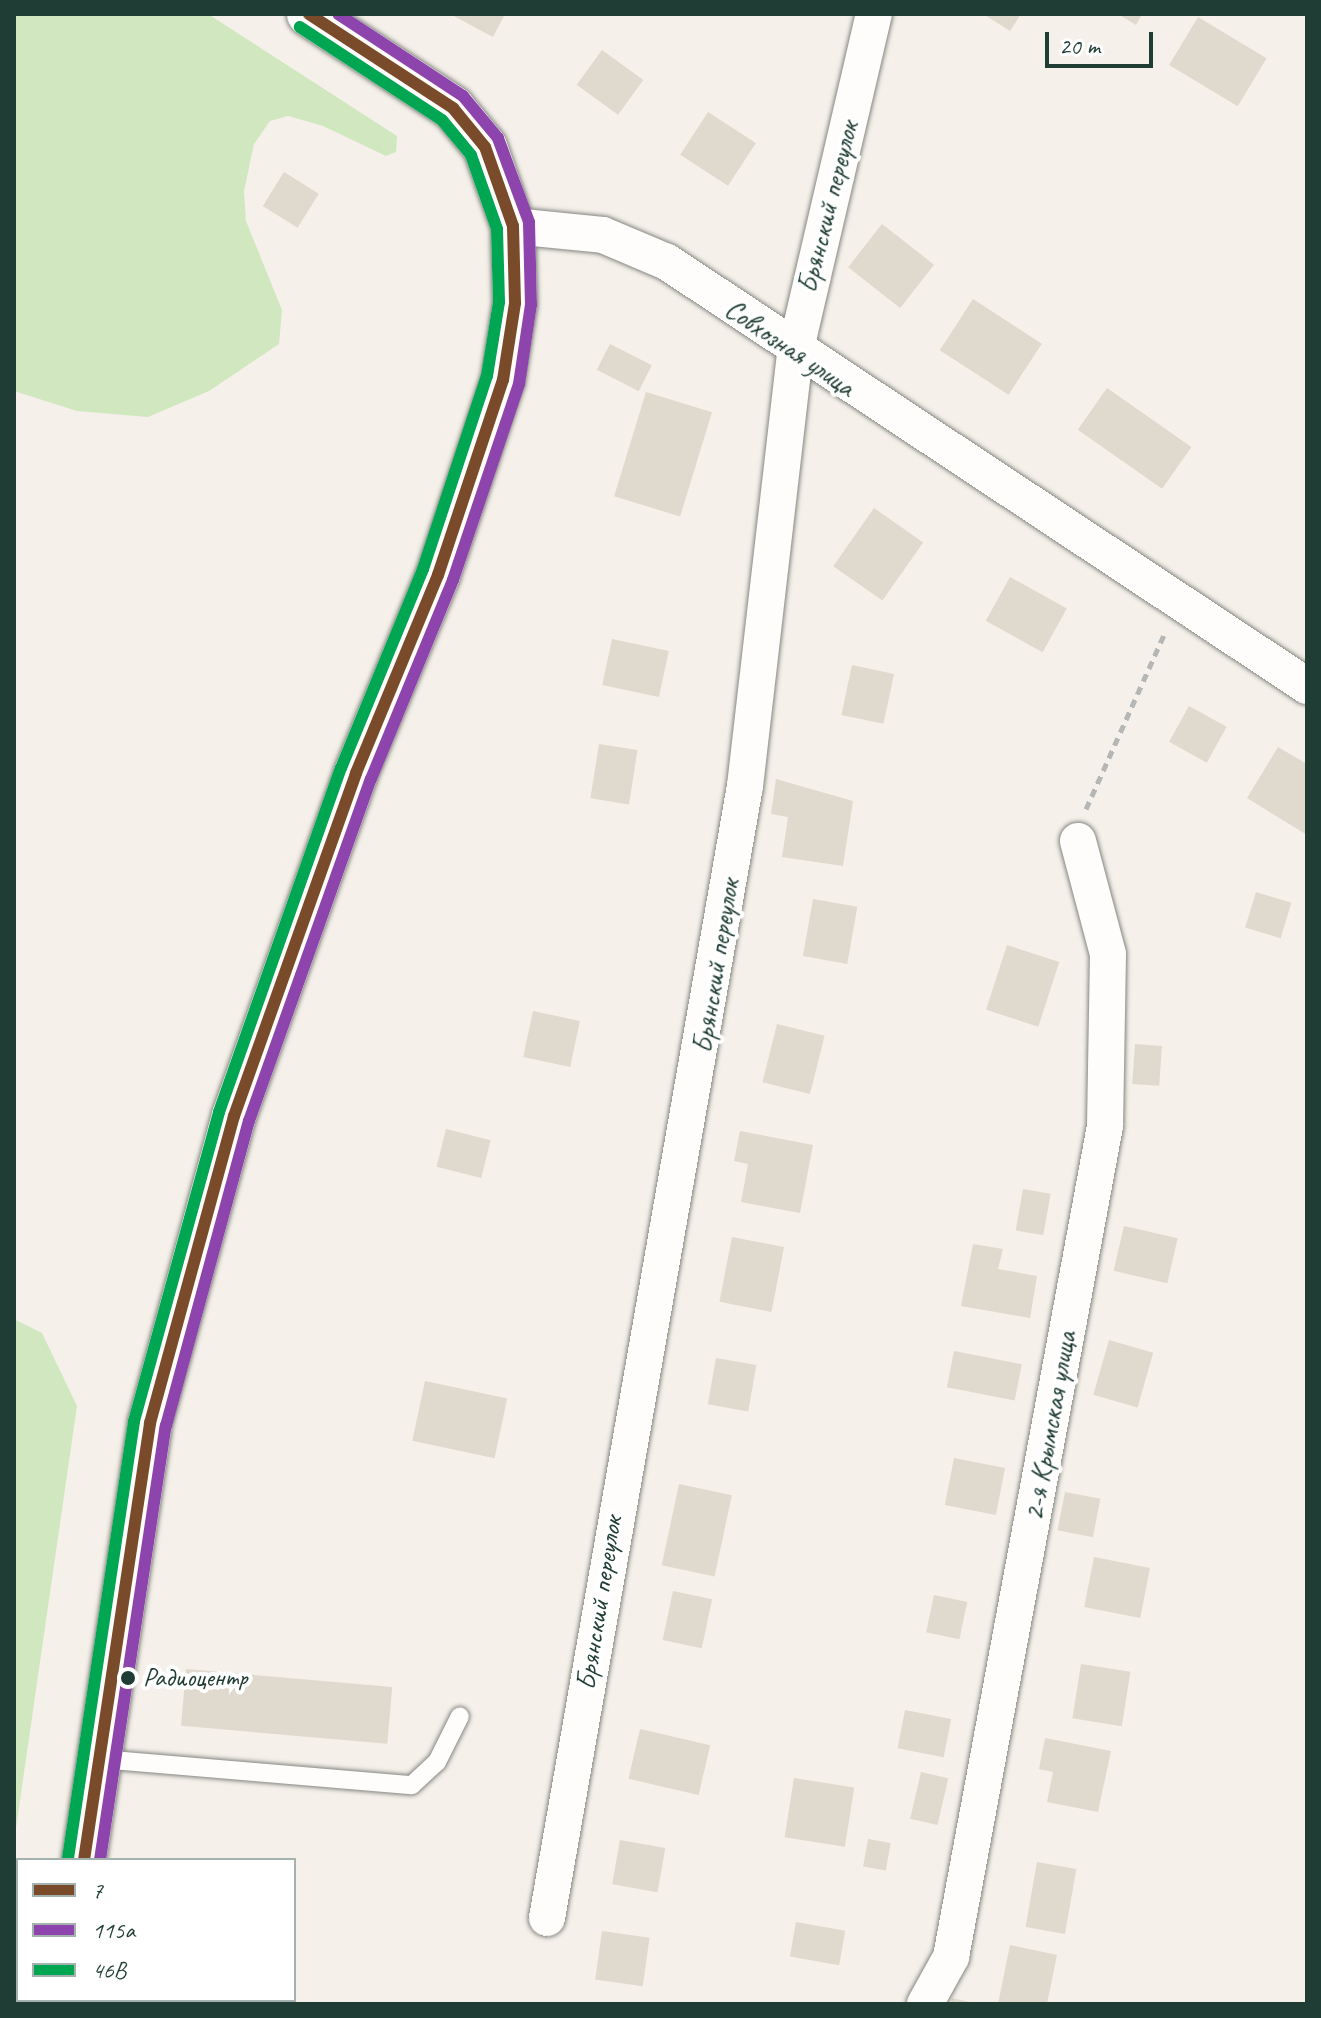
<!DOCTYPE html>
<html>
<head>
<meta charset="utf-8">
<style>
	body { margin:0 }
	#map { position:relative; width:1321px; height:2018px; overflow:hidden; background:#f5f0e9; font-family:Caveat,sans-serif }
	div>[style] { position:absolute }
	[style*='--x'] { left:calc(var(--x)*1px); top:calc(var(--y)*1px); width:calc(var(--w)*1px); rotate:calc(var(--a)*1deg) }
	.green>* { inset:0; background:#d1e7c0 }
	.building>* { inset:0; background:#e0d9cd; transform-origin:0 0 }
	.path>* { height:5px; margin-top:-2.5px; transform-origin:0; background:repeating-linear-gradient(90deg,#b4b7b5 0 8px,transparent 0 14px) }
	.roads { filter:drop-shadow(0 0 2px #858883) drop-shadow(0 0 2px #858883) }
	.lane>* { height:18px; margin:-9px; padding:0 9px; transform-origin:9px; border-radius:9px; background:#fefdfc }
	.street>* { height:36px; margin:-18px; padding:0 18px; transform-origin:18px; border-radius:18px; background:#fefdfc }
	.secondary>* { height:44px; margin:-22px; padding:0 22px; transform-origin:22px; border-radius:22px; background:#fefdfc }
	.bus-1>* { height:12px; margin:-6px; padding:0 6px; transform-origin:6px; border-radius:6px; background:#7a4b2a }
	.bus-2>* { height:12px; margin:-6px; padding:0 6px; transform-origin:6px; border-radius:6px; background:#8e44ad }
	.bus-3>* { height:12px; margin:-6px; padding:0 6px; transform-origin:6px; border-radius:6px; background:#00a651 }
	.dots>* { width:22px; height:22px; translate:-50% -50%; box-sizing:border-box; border:4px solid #fff; border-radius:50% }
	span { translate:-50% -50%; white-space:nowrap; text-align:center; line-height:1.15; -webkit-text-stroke:8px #fff; paint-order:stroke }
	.bus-label { font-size:26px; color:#1f3d34 }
	.left { translate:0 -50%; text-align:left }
	.street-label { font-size:28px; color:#1f3d34 }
	.frame { position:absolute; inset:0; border:16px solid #1f3d34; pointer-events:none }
	.legend { position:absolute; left:16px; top:1858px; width:280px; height:144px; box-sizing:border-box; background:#fff; border:2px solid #a5b1ae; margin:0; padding:10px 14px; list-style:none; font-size:24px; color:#1f3d34 }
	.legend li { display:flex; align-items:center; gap:16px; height:40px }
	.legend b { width:40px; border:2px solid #a5b1ae }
	.scale { position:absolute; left:1045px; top:32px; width:108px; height:36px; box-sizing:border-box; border:4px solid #1f3d34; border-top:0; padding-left:10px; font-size:24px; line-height:28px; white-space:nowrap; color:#1f3d34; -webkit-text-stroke:6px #fff; paint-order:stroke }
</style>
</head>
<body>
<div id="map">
	<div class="green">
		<i style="clip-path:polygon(14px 14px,208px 14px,397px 136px,396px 152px,386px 156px,323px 126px,288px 116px,270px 121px,254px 144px,244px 191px,246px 221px,282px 310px,279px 344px,209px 391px,148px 417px,77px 411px,14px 391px)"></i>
		<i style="clip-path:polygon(14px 1319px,42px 1333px,77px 1406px,14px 1842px)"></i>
	</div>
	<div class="building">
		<i style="clip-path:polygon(450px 14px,505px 14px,493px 37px)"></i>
		<i style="clip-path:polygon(983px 14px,1021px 14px,1010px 31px)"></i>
		<i style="clip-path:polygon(1118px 14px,1142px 14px,1136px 25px)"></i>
		<i style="left:1198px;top:17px;width:80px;height:56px;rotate:31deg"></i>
		<i style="left:602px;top:50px;width:51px;height:43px;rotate:36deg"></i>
		<i style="left:708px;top:112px;width:57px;height:51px;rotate:33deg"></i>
		<i style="left:284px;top:172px;width:41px;height:40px;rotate:32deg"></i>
		<i style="left:882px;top:224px;width:66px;height:55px;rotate:38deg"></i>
		<i style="left:973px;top:299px;width:82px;height:61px;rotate:33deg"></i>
		<i style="left:610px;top:344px;width:47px;height:29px;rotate:27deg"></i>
		<i style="left:1107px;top:388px;width:103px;height:51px;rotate:35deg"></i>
		<i style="left:646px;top:392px;width:69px;height:109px;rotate:17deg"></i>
		<i style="left:874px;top:508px;width:60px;height:71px;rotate:35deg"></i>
		<i style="left:1010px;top:577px;width:65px;height:50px;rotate:29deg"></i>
		<i style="left:612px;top:639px;width:58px;height:47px;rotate:12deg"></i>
		<i style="left:852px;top:665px;width:43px;height:51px;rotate:12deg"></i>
		<i style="left:1189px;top:706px;width:43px;height:41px;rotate:29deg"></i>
		<i style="left:599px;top:744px;width:39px;height:55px;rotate:9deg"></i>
		<i style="clip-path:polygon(1278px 747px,1307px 764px,1307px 835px,1247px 798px)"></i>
		<i style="clip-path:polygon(776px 779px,853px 801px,843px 866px,782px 857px,788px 817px,771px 814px)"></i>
		<i style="left:1256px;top:892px;width:37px;height:37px;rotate:17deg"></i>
		<i style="left:813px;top:899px;width:45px;height:58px;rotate:10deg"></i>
		<i style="left:1007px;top:945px;width:55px;height:68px;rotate:18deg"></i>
		<i style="left:533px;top:1011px;width:48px;height:47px;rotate:12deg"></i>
		<i style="left:777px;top:1024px;width:49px;height:60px;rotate:14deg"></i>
		<i style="left:1135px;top:1044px;width:27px;height:40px;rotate:4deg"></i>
		<i style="left:446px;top:1129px;width:46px;height:39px;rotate:14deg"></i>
		<i style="clip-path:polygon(740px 1131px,813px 1145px,800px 1213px,741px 1202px,748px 1164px,734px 1161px)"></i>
		<i style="left:1023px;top:1189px;width:28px;height:42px;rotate:10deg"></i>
		<i style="left:1124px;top:1226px;width:55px;height:46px;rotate:13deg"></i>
		<i style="left:732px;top:1237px;width:53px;height:66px;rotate:11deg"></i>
		<i style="clip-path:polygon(973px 1244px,1003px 1249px,998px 1269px,1037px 1276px,1030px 1318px,961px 1306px)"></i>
		<i style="left:1109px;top:1340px;width:46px;height:57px;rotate:16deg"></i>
		<i style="left:954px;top:1351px;width:69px;height:37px;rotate:11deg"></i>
		<i style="left:716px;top:1358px;width:41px;height:47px;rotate:10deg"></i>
		<i style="left:425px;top:1381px;width:84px;height:61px;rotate:12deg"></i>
		<i style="left:954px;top:1458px;width:52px;height:48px;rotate:11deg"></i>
		<i style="left:679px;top:1484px;width:54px;height:83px;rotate:12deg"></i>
		<i style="left:1065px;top:1492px;width:36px;height:39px;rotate:11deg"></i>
		<i style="left:1094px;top:1557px;width:57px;height:51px;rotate:11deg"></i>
		<i style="left:673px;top:1591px;width:40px;height:50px;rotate:12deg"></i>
		<i style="left:934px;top:1595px;width:34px;height:38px;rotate:12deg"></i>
		<i style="left:1081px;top:1664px;width:50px;height:55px;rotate:9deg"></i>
		<i style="left:186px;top:1669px;width:207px;height:57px;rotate:5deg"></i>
		<i style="left:905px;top:1710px;width:47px;height:39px;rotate:11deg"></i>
		<i style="left:640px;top:1729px;width:72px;height:51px;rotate:13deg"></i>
		<i style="clip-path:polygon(1045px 1738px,1111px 1751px,1098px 1812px,1047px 1802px,1053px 1772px,1039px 1769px)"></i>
		<i style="left:921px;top:1772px;width:28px;height:48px;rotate:13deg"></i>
		<i style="left:794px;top:1778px;width:61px;height:60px;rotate:9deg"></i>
		<i style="left:868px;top:1839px;width:23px;height:28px;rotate:10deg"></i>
		<i style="left:620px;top:1840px;width:46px;height:45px;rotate:10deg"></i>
		<i style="left:1037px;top:1862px;width:40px;height:66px;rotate:10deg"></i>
		<i style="left:796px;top:1922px;width:50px;height:35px;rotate:10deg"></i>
		<i style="left:602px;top:1931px;width:48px;height:49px;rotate:8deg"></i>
		<i style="clip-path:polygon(1010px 1945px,1057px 1955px,1047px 2004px,998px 2004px)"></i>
		<i style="clip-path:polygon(952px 1998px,974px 2003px,974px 2004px,951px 2004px)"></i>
	</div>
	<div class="path">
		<i style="--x:1086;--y:809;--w:194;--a:-65.9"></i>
	</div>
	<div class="roads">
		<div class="lane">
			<i style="--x:100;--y:1759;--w:313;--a:4.8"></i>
			<i style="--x:412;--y:1785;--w:34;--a:-43"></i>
			<i style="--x:437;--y:1762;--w:51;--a:-63.4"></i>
		</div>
		<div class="street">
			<i style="--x:513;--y:226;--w:90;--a:5.7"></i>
			<i style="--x:603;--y:235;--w:69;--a:22.9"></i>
			<i style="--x:667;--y:262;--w:768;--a:33.52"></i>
			<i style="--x:547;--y:1918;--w:1149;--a:-80.08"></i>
			<i style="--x:745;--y:786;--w:436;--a:-83.4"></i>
			<i style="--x:795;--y:353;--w:348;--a:-76.9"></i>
			<i style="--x:925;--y:2004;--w:54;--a:-61"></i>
			<i style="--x:951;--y:1957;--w:845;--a:-79.5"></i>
			<i style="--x:1105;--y:1126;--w:172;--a:-89"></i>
			<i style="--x:1108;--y:954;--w:117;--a:-104.9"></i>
		</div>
		<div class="secondary">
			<i style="--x:84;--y:1860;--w:442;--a:-81.4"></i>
			<i style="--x:150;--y:1423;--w:318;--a:-74.7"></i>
			<i style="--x:234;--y:1116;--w:364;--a:-70.4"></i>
			<i style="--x:356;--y:773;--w:214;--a:-67.5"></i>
			<i style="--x:438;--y:575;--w:206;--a:-71.6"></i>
			<i style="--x:503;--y:380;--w:78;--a:-81.1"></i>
			<i style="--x:515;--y:303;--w:77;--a:-91.5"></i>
			<i style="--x:513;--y:226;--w:84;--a:-109.5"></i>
			<i style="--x:485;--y:147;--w:50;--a:-129.4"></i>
			<i style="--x:453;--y:108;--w:172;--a:-146.9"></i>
			<i style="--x:67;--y:2004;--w:4;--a:-90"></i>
		</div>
	</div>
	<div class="bus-1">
		<i style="--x:84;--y:1860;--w:442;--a:-81.4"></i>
		<i style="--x:150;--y:1423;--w:318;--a:-74.7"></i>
		<i style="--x:234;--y:1116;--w:364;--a:-70.4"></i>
		<i style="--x:356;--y:773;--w:214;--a:-67.5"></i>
		<i style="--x:438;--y:575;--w:206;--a:-71.6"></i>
		<i style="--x:503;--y:380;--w:78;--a:-81.1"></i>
		<i style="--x:515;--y:303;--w:77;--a:-91.5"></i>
		<i style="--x:513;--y:226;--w:84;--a:-109.5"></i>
		<i style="--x:485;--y:147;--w:50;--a:-129.4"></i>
		<i style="--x:453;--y:108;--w:172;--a:-146.9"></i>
	</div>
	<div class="bus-2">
		<i style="--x:100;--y:1860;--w:439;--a:-81.4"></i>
		<i style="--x:166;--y:1426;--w:316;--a:-74.8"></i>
		<i style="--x:249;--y:1121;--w:363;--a:-70.4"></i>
		<i style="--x:371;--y:779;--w:215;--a:-67.6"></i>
		<i style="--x:453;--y:580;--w:207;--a:-71.4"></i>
		<i style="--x:519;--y:384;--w:80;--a:-81.4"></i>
		<i style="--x:531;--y:305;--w:83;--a:-91.4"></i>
		<i style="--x:529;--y:222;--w:90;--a:-110.3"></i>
		<i style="--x:498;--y:138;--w:55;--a:-129.8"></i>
		<i style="--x:463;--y:96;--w:149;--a:-146.7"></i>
	</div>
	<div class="bus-3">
		<i style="--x:68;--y:1858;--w:442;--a:-81.4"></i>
		<i style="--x:134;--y:1421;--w:320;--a:-74.6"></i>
		<i style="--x:219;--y:1112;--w:365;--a:-70.5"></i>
		<i style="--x:341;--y:768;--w:215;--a:-67.6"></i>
		<i style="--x:423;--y:569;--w:203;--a:-71.7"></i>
		<i style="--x:487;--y:376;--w:75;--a:-80.8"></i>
		<i style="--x:499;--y:302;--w:73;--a:-91.6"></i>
		<i style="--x:497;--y:229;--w:78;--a:-109.4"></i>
		<i style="--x:471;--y:155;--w:45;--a:-129.6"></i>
		<i style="--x:442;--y:120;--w:170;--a:-146.8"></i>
	</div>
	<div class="dots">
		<i style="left:128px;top:1678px;background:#1f3d34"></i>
	</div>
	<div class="bus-label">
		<span class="left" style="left:143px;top:1678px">Радиоцентр</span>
	</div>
	<div class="street-label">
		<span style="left:828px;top:207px;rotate:-76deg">Брянский переулок</span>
		<span style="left:790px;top:348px;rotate:34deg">Совхозная улица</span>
		<span style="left:716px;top:966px;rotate:-81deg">Брянский переулок</span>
		<span style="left:1050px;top:1426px;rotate:-80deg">2-я Крымская улица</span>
		<span style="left:599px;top:1603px;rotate:-81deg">Брянский переулок</span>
	</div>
	<div class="frame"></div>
	<ul class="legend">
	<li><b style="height:10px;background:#7a4b2a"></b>7</li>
	<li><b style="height:10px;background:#8e44ad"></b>115а</li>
	<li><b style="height:10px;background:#00a651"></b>46В</li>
	</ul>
	<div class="scale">20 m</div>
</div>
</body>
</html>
